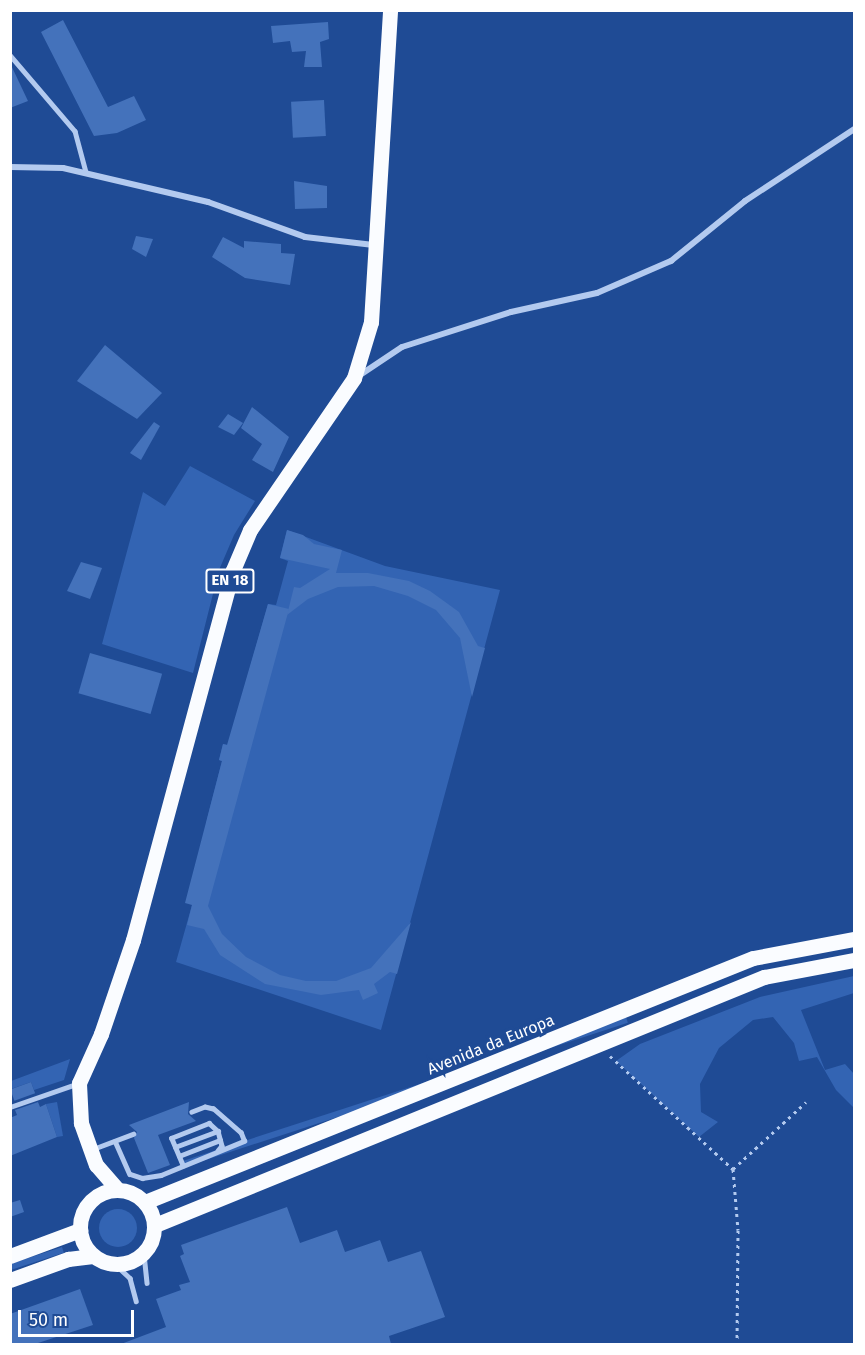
<!DOCTYPE html>
<html>
<head>
<meta charset="utf-8">
<style>
	body { margin:0 }
	#map { position:relative; width:865px; height:1355px; overflow:hidden; background:#1f4b95; font-family:"Fira Sans",sans-serif }
	div>[style] { position:absolute }
	[style*='--x'] { left:calc(var(--x)*1px); top:calc(var(--y)*1px); width:calc(var(--w)*1px); rotate:calc(var(--a)*1deg) }
	.green>* { inset:0; background:#3364b3; transform-origin:0 0 }
	.round { border-radius:50% }
	.building>* { inset:0; background:#4472bb; transform-origin:0 0 }
	.path>* { height:3px; margin-top:-1.5px; transform-origin:0; background:repeating-linear-gradient(90deg,#b3caef 0 3px,transparent 0 7.5px) }
	.lane>* { height:4.5px; margin:-2.25px; padding:0 2.25px; transform-origin:2.25px; border-radius:2.25px; background:#b3caef }
	.street>* { height:6px; margin:-3px; padding:0 3px; transform-origin:3px; border-radius:3px; background:#b3caef }
	.primary>* { height:15px; margin:-7.5px; padding:0 7.5px; transform-origin:7.5px; border-radius:7.5px; background:#fafcff }
	.primary>.ring { margin:-7.5px; padding:0; box-sizing:content-box; background:none; border:15px solid #fafcff; border-radius:50% }
	span { translate:-50% -50%; white-space:nowrap; text-align:center; line-height:1.15; -webkit-text-stroke:6px #1f4b95; paint-order:stroke }
	.shield-label span { padding:2px 4px; background:#1f4b95; border:2px solid; border-radius:4px; -webkit-text-stroke-width:0 }
	.shield-label { font-size:15px; color:#fff; font-weight:700 }
	.street-label { font-size:16px; color:#fff }
	.frame { position:absolute; inset:0; border:12px solid #fff; pointer-events:none }
	.scale { position:absolute; left:18px; top:1310px; width:116px; height:27px; box-sizing:border-box; border:3px solid #fff; border-top:0; padding-left:8px; font-size:18px; line-height:21px; white-space:nowrap; color:#fff; -webkit-text-stroke:4px #1f4b95; paint-order:stroke }
</style>
</head>
<body>
<div id="map">
	<div class="green">
		<i style="clip-path:polygon(190px 466px,255px 501px,234px 535px,219px 570px,193px 673px,102px 644px,143px 492px,165px 506px)"></i>
		<i style="clip-path:polygon(287px 530px,385px 566px,500px 590px,381px 1030px,176px 962px,192px 905px,207px 819px,222px 761px,219px 760px,223px 744px,228px 745px,268px 604px,276px 605px,288px 561px,280px 558px)"></i>
		<i style="clip-path:polygon(854px 976px,854px 993px,801px 1010px,825px 1070px,845px 1064px,854px 1074px,854px 1108px,836px 1090px,817px 1057px,799px 1061px,794px 1043px,773px 1017px,753px 1020px,719px 1048px,700px 1084px,701px 1112px,718px 1122px,699px 1137px,616px 1061px,640px 1044px,760px 997px)"></i>
		<i style="left:626px;top:1017px;width:6px;height:466px;rotate:72deg"></i>
		<i style="clip-path:polygon(70px 1059px,64px 1080px,34px 1090px,31px 1082px,11px 1089px,11px 1081px)"></i>
		<i style="clip-path:polygon(57px 1102px,63px 1136px,57px 1137px,46px 1104px)"></i>
		<i class="round" style="left:99px;top:1209px;width:38px;height:38px"></i>
		<i style="left:62px;top:1247px;width:6px;height:55px;rotate:72deg"></i>
	</div>
	<div class="building">
		<i style="clip-path:polygon(63px 20px,108px 107px,134px 96px,146px 120px,117px 133px,94px 136px,41px 32px)"></i>
		<i style="clip-path:polygon(328px 22px,329px 39px,320px 42px,322px 67px,304px 67px,306px 51px,292px 52px,290px 41px,273px 43px,271px 26px)"></i>
		<i style="clip-path:polygon(10px 63px,28px 101px,10px 108px)"></i>
		<i style="left:324px;top:100px;width:36px;height:33px;rotate:87deg"></i>
		<i style="clip-path:polygon(294px 181px,327px 186px,327px 208px,295px 209px)"></i>
		<i style="clip-path:polygon(136px 236px,153px 239px,146px 257px,132px 249px)"></i>
		<i style="clip-path:polygon(223px 237px,244px 248px,244px 241px,281px 244px,281px 253px,295px 254px,290px 285px,245px 278px,212px 257px)"></i>
		<i style="clip-path:polygon(105px 345px,162px 393px,137px 419px,77px 381px)"></i>
		<i style="clip-path:polygon(252px 407px,289px 437px,273px 472px,252px 460px,262px 444px,241px 428px)"></i>
		<i style="clip-path:polygon(228px 414px,243px 423px,234px 435px,218px 427px)"></i>
		<i style="clip-path:polygon(154px 422px,160px 426px,141px 460px,130px 453px)"></i>
		<i style="clip-path:polygon(287px 530px,303px 535px,314px 544px,342px 550px,336px 573px,368px 573px,409px 581px,430px 591px,459px 612px,478px 646px,485px 648px,472px 697px,460px 638px,436px 610px,408px 596px,374px 586px,338px 587px,308px 599px,287px 615px,294px 587px,300px 588px,330px 569px,280px 558px)"></i>
		<i style="clip-path:polygon(81px 562px,102px 568px,90px 599px,67px 591px)"></i>
		<i style="clip-path:polygon(268px 604px,289px 609px,208px 906px,222px 934px,246px 957px,280px 975px,306px 981px,336px 981px,371px 968px,411px 922px,397px 974px,390px 972px,374px 984px,378px 993px,363px 1000px,359px 990px,321px 995px,265px 984px,220px 955px,204px 929px,187px 925px,192px 905px,185px 903px,222px 761px,219px 760px,223px 744px,227px 745px)"></i>
		<i style="left:90px;top:653px;width:75px;height:42px;rotate:16deg"></i>
		<i style="left:31px;top:1082px;width:12px;height:22px;rotate:70deg"></i>
		<i style="clip-path:polygon(38px 1102px,40px 1107px,46px 1104px,57px 1137px,10px 1156px,10px 1118px,17px 1115px,15px 1110px)"></i>
		<i style="clip-path:polygon(189px 1102px,188px 1114px,196px 1121px,158px 1135px,170px 1165px,148px 1173px,134px 1138px,137px 1132px,129px 1125px)"></i>
		<i style="clip-path:polygon(20px 1200px,24px 1212px,10px 1217px,10px 1203px)"></i>
		<i style="clip-path:polygon(287px 1207px,300px 1243px,337px 1230px,345px 1252px,380px 1240px,388px 1262px,421px 1251px,445px 1317px,389px 1336px,391px 1344px,121px 1344px,166px 1327px,156px 1299px,181px 1290px,179px 1285px,190px 1282px,180px 1256px,184px 1254px,181px 1245px)"></i>
		<i style="clip-path:polygon(80px 1289px,93px 1325px,35px 1344px,10px 1344px,10px 1314px)"></i>
	</div>
	<div class="path">
		<i style="--x:610;--y:1056;--w:167;--a:42.6"></i>
		<i style="--x:733;--y:1169;--w:61;--a:85.3"></i>
		<i style="--x:738;--y:1230;--w:114;--a:90.5"></i>
		<i style="--x:733;--y:1169;--w:99;--a:-42.5"></i>
	</div>
	<div class="lane">
		<i style="--x:10;--y:55;--w:100;--a:49.5"></i>
		<i style="--x:75;--y:131;--w:42;--a:75"></i>
		<i style="--x:10;--y:1107;--w:70;--a:-19.2"></i>
		<i style="--x:115;--y:1141;--w:36;--a:66"></i>
		<i style="--x:130;--y:1174;--w:13;--a:18"></i>
		<i style="--x:142;--y:1178;--w:19;--a:-9"></i>
		<i style="--x:161;--y:1175;--w:90;--a:-22.3"></i>
		<i style="--x:244;--y:1141;--w:9;--a:-111"></i>
		<i style="--x:241;--y:1133;--w:37;--a:-139"></i>
		<i style="--x:213;--y:1109;--w:8;--a:-166"></i>
		<i style="--x:205;--y:1107;--w:14;--a:159"></i>
		<i style="--x:175;--y:1147;--w:46;--a:-20.4"></i>
		<i style="--x:93;--y:1149;--w:43;--a:-20.6"></i>
		<i style="--x:179;--y:1156;--w:44;--a:-21.3"></i>
		<i style="--x:183;--y:1166;--w:30;--a:-113"></i>
		<i style="--x:171;--y:1138;--w:41;--a:-21.5"></i>
		<i style="--x:209;--y:1123;--w:12;--a:42"></i>
		<i style="--x:218;--y:1131;--w:16;--a:75"></i>
		<i style="--x:222;--y:1146;--w:6;--a:129"></i>
		<i style="--x:144;--y:1254;--w:29;--a:84"></i>
		<i style="--x:116;--y:1265;--w:19;--a:43"></i>
		<i style="--x:130;--y:1278;--w:24;--a:75"></i>
	</div>
	<div class="street">
		<i style="--x:10;--y:167;--w:53;--a:1.1"></i>
		<i style="--x:63;--y:168;--w:149;--a:13.2"></i>
		<i style="--x:208;--y:202;--w:103;--a:19.8"></i>
		<i style="--x:305;--y:237;--w:69;--a:6.6"></i>
		<i style="--x:357;--y:377;--w:54;--a:-33.7"></i>
		<i style="--x:402;--y:347;--w:114;--a:-17.8"></i>
		<i style="--x:511;--y:312;--w:88;--a:-12.5"></i>
		<i style="--x:597;--y:293;--w:81;--a:-23.4"></i>
		<i style="--x:671;--y:261;--w:95;--a:-39"></i>
		<i style="--x:745;--y:201;--w:131;--a:-33.4"></i>
	</div>
	<div class="primary">
		<i class="ring" style="left:80px;top:1190px;width:59px;height:59px"></i>
		<i style="--x:118;--y:1190;--w:33;--a:-131"></i>
		<i style="--x:96;--y:1165;--w:45;--a:-109.7"></i>
		<i style="--x:81;--y:1123;--w:40;--a:-92.9"></i>
		<i style="--x:79;--y:1083;--w:54;--a:-65.8"></i>
		<i style="--x:101;--y:1034;--w:99;--a:-71.2"></i>
		<i style="--x:133;--y:940;--w:383;--a:-74.9"></i>
		<i style="--x:233;--y:570;--w:43;--a:-67"></i>
		<i style="--x:250;--y:530;--w:184;--a:-55.6"></i>
		<i style="--x:354;--y:378;--w:59;--a:-73.1"></i>
		<i style="--x:371;--y:322;--w:313;--a:-86.5"></i>
		<i style="--x:145;--y:1202;--w:655;--a:-21.87"></i>
		<i style="--x:753;--y:958;--w:103;--a:-10.7"></i>
		<i style="--x:155;--y:1225;--w:658;--a:-22.16"></i>
		<i style="--x:764;--y:977;--w:92;--a:-10.7"></i>
		<i style="--x:10;--y:1256;--w:75;--a:-20.4"></i>
		<i style="--x:10;--y:1280;--w:62;--a:-19.9"></i>
		<i style="--x:68;--y:1259;--w:25;--a:-7"></i>
	</div>
	<div class="shield-label">
		<span style="left:230px;top:581px">EN 18</span>
	</div>
	<div class="street-label">
		<span style="left:491px;top:1045px;rotate:-22deg">Avenida da Europa</span>
	</div>
	<div class="frame"></div>
	<div class="scale">50 m</div>
</div>
</body>
</html>
